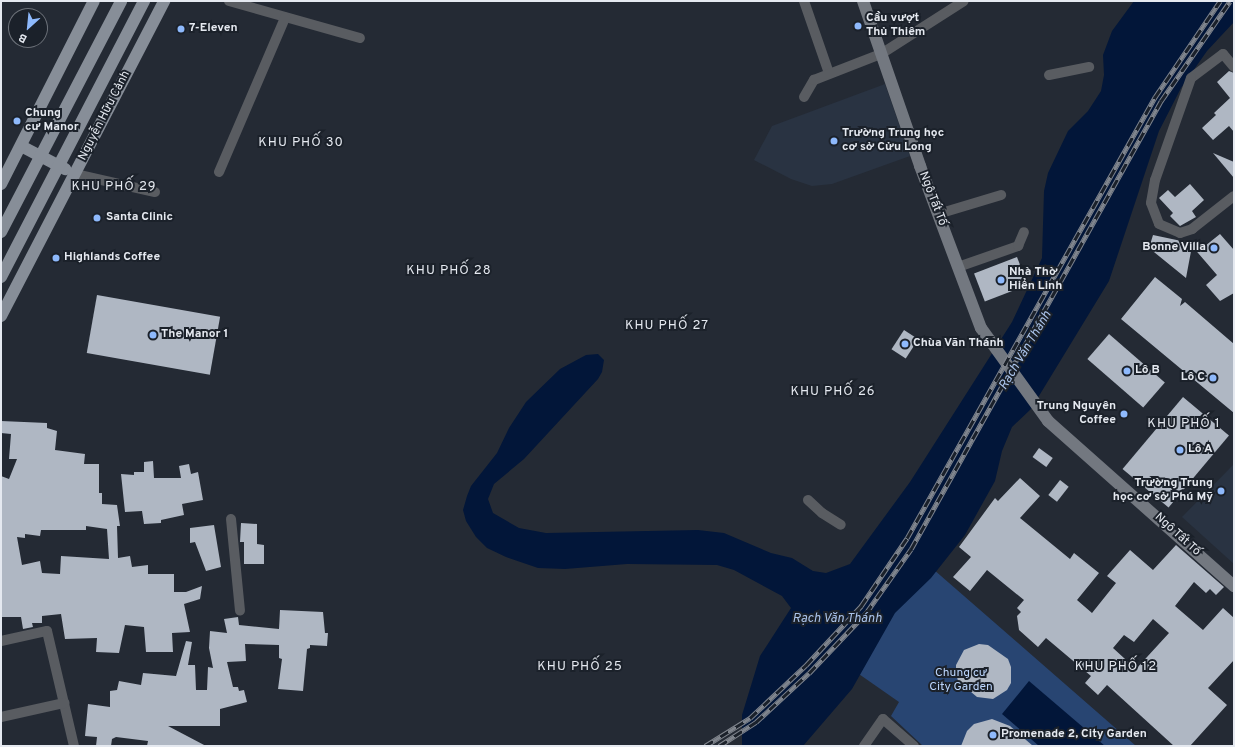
<!DOCTYPE html>
<html>
<head>
<meta charset="utf-8">
<style>
	body { margin:0 }
	#map { position:relative; width:1235px; height:747px; overflow:hidden; background:#242a34; font-family:Overpass,sans-serif }
	div>[style] { position:absolute }
	[style*='--x'] { left:calc(var(--x)*1px); top:calc(var(--y)*1px); width:calc(var(--w)*1px); rotate:calc(var(--a)*1deg) }
	.built>* { inset:0; background:#293342 }
	.green>* { inset:0; background:#284572 }
	.water>* { inset:0; background:#021639 }
	.building>* { inset:0; background:#afb7c3; transform-origin:0 0 }
	.street>* { height:10px; margin:-5px; padding:0 5px; transform-origin:5px; border-radius:5px; background:#595c61 }
	.secondary>* { height:12px; margin:-6px; padding:0 6px; transform-origin:6px; border-radius:6px; background:#737880 }
	.primary>* { height:12px; margin:-6px; padding:0 6px; transform-origin:6px; border-radius:6px; background:#878e98 }
	.rail>* { height:4.5px; margin-top:-2.25px; transform-origin:0; background:repeating-linear-gradient(90deg,#1b212a 0 9px,#80858d 0 18px); box-sizing:border-box; border-block:1px solid #80858d }
	.dots>* { width:11px; height:11px; translate:-50% -50%; box-sizing:border-box; border:2px solid #1b212a; border-radius:50% }
	span { translate:-50% -50%; white-space:nowrap; text-align:center; line-height:1.15; -webkit-text-stroke:4px #1b212a; paint-order:stroke }
	.poi-label { font-size:12px; color:#e5e9f0; font-weight:700 }
	.left { translate:0 -50%; text-align:left }
	.right { translate:-100% -50%; text-align:right }
	.street-label { font-size:12px; color:#e5e9f0 }
	.park-label { font-size:12px; color:#bbd5fc }
	.neighbourhood-label { font-size:13px; color:#e5e9f0; letter-spacing:1px }
	.water-label { font-size:13px; color:#abc4eb; font-style:italic }
	.frame { position:absolute; inset:0; border:2px solid #e5e9f0; pointer-events:none }
	.north { position:absolute; left:8px; top:8px; width:40px; height:40px; box-sizing:border-box; background:#1b212a; border:1px solid #6c7179; border-radius:50%; rotate:207deg; font-size:11px; font-weight:700; line-height:16px; text-align:center; color:#e5e9f0 }
	.north::after { content:''; display:block; margin:auto; width:14px; height:18px; background:#8eb9fc; clip-path:polygon(50% 0,100% 100%,50% 72%,0 100%) }
</style>
</head>
<body>
<div id="map">
	<div class="built">
		<i style="clip-path:polygon(885px 84px,910px 156px,832px 184px,812px 186px,791px 179px,754px 160px,772px 126px)"></i>
		<i style="clip-path:polygon(1234px 464px,1234px 564px,1182px 517px)"></i>
	</div>
	<div class="green">
		<i style="clip-path:polygon(933px 569px,1136px 746px,923px 746px,891px 716px,899px 702px,846px 665px)"></i>
	</div>
	<div class="water">
		<i style="clip-path:polygon(1134px 1px,1234px 1px,1234px 22px,1207px 51px,1181px 88px,1159px 131px,1109px 281px,1031px 409px,1012px 427px,1002px 451px,995px 481px,965px 535px,931px 578px,895px 613px,852px 689px,803px 746px,742px 746px,742px 715px,760px 656px,791px 608px,782px 596px,734px 570px,717px 565px,627px 564px,565px 569px,538px 568px,506px 557px,487px 548px,476px 537px,466px 521px,463px 510px,467px 496px,471px 486px,497px 453px,509px 428px,526px 402px,560px 369px,586px 355px,598px 354px,604px 360px,602px 372px,598px 379px,524px 459px,494px 484px,488px 499px,493px 513px,519px 528px,546px 533px,698px 530px,724px 533px,771px 553px,792px 558px,813px 571px,826px 573px,850px 564px,910px 482px,1012px 322px,1042px 258px,1044px 191px,1048px 173px,1068px 131px,1088px 111px,1101px 91px,1104px 75px,1103px 55px,1112px 31px)"></i>
		<i style="clip-path:polygon(1029px 681px,1105px 746px,1039px 746px,1002px 714px)"></i>
	</div>
	<div class="building">
		<i style="clip-path:polygon(1229px 71px,1234px 73px,1234px 132px,1229px 126px,1213px 140px,1202px 128px,1216px 115px,1214px 113px,1230px 98px,1217px 82px)"></i>
		<i style="clip-path:polygon(1213px 153px,1234px 162px,1234px 178px)"></i>
		<i style="clip-path:polygon(1190px 184px,1204px 200px,1192px 211px,1196px 217px,1180px 226px,1170px 216px,1173px 213px,1159px 198px,1168px 190px,1175px 197px)"></i>
		<i style="clip-path:polygon(1220px 234px,1234px 250px,1234px 293px,1220px 301px,1206px 285px,1217px 275px,1192px 246px,1186px 278px,1149px 248px,1153px 235px,1205px 246px)"></i>
		<i style="left:1017px;top:257px;width:30px;height:46px;rotate:69deg"></i>
		<i style="clip-path:polygon(1155px 277px,1182px 299px,1180px 306px,1185px 302px,1234px 344px,1234px 413px,1121px 319px)"></i>
		<i style="left:97px;top:295px;width:125px;height:59px;rotate:10deg"></i>
		<i style="left:904px;top:330px;width:17px;height:23px;rotate:33deg"></i>
		<i style="left:1109px;top:334px;width:74px;height:33px;rotate:41deg"></i>
		<i style="left:1183px;top:397px;width:60px;height:94px;rotate:40deg"></i>
		<i style="clip-path:polygon(evenodd,1px 421px,47px 423px,47px 428px,57px 431px,55px 450px,85px 454px,84px 464px,99px 464px,99px 493px,102px 493px,102px 504px,117px 505px,120px 526px,117px 526px,118px 558px,130px 556px,132px 567px,148px 565px,148px 574px,174px 574px,174px 592px,186px 592px,202px 586px,200px 599px,184px 604px,190px 632px,172px 633px,173px 652px,146px 652px,144px 627px,125px 625px,119px 653px,96px 652px,97px 638px,65px 639px,61px 614px,42px 616px,42px 623px,32px 623px,33px 627px,23px 629px,21px 617px,1px 617px,1px 476px,9px 479px,17px 459px,9px 459px,11px 434px,1px 433px,1px 421px,86px 526px,107px 529px,109px 559px,61px 556px,60px 574px,42px 573px,40px 561px,22px 565px,17px 537px,25px 538px,25px 534px,40px 536px,41px 530px,86px 530px,86px 526px)"></i>
		<i style="left:1039px;top:448px;width:17px;height:11px;rotate:36deg"></i>
		<i style="clip-path:polygon(153px 461px,154px 478px,181px 478px,179px 466px,189px 464px,191px 474px,198px 472px,203px 500px,182px 504px,184px 515px,161px 520px,161px 523px,144px 524px,142px 511px,125px 512px,121px 474px,134px 475px,134px 472px,144px 472px,144px 462px)"></i>
		<i style="clip-path:polygon(evenodd,1020px 478px,1040px 496px,1020px 518px,1070px 559px,1074px 553px,1099px 573px,1077px 600px,1092px 613px,1116px 583px,1107px 576px,1130px 550px,1153px 570px,1176px 545px,1224px 587px,1216px 595px,1210px 589px,1206px 593px,1194px 582px,1175px 606px,1203px 630px,1223px 608px,1234px 618px,1234px 660px,1208px 688px,1227px 705px,1190px 746px,1174px 746px,1107px 685px,1098px 695px,1085px 683px,1091px 676px,1046px 638px,1038px 647px,1019px 630px,1017px 616px,1021px 612px,1017px 608px,1024px 600px,987px 570px,970px 591px,953px 577px,971px 557px,959px 547px,995px 498px,998px 501px,1020px 478px,1153px 619px,1169px 633px,1136px 669px,1113px 648px,1124px 635px,1134px 642px,1153px 619px)"></i>
		<i style="left:1060px;top:480px;width:11px;height:19px;rotate:38deg"></i>
		<i style="clip-path:polygon(241px 523px,257px 524px,257px 544px,264px 545px,264px 564px,244px 564px,244px 542px,240px 542px)"></i>
		<i style="clip-path:polygon(214px 525px,221px 567px,206px 571px,195px 542px,190px 543px,190px 528px)"></i>
		<i style="clip-path:polygon(280px 610px,323px 612px,325px 633px,328px 633px,327px 646px,310px 645px,310px 648px,307px 649px,303px 691px,278px 689px,282px 659px,279px 658px,279px 645px,245px 644px,246px 661px,227px 662px,233px 687px,238px 687px,239px 691px,244px 690px,247px 702px,220px 709px,220px 726px,168px 726px,206px 746px,147px 746px,148px 741px,116px 737px,112px 739px,111px 746px,96px 746px,97px 737px,85px 736px,88px 704px,110px 707px,110px 691px,117px 690px,119px 681px,141px 685px,143px 673px,176px 676px,186px 641px,192px 642px,188px 665px,195px 665px,196px 690px,207px 690px,208px 667px,213px 668px,209px 648px,210px 631px,227px 633px,224px 619px,238px 617px,239px 625px,279px 629px)"></i>
		<i style="clip-path:polygon(979px 644px,988px 645px,1008px 659px,1011px 667px,1011px 683px,1007px 690px,993px 699px,977px 697px,958px 681px,956px 673px,956px 665px,964px 650px)"></i>
		<i style="clip-path:polygon(992px 719px,1010px 726px,1033px 746px,961px 746px,967px 731px,974px 724px)"></i>
	</div>
	<div class="street">
		<i style="--x:229;--y:1;--w:136;--a:15.8"></i>
		<i style="--x:804;--y:1;--w:76;--a:70.9"></i>
		<i style="--x:1234;--y:67;--w:17;--a:-130"></i>
		<i style="--x:1223;--y:54;--w:40;--a:143"></i>
		<i style="--x:1191;--y:78;--w:108;--a:109.4"></i>
		<i style="--x:1155;--y:180;--w:23;--a:100"></i>
		<i style="--x:1151;--y:203;--w:22;--a:69"></i>
		<i style="--x:1159;--y:224;--w:23;--a:23"></i>
		<i style="--x:1180;--y:233;--w:13;--a:-18"></i>
		<i style="--x:1192;--y:229;--w:53;--a:-38.2"></i>
		<i style="--x:1049;--y:75;--w:41;--a:-11.3"></i>
		<i style="--x:804;--y:97;--w:20;--a:-60"></i>
		<i style="--x:814;--y:80;--w:72;--a:-21.2"></i>
		<i style="--x:881;--y:54;--w:98;--a:-32.6"></i>
		<i style="--x:219;--y:172;--w:168;--a:-66.8"></i>
		<i style="--x:75;--y:174;--w:82;--a:12.7"></i>
		<i style="--x:938;--y:214;--w:66;--a:-16.8"></i>
		<i style="--x:958;--y:267;--w:64;--a:-19.3"></i>
		<i style="--x:1018;--y:246;--w:15;--a:-67"></i>
		<i style="--x:808;--y:500;--w:19;--a:43"></i>
		<i style="--x:822;--y:513;--w:22;--a:32"></i>
		<i style="--x:231;--y:519;--w:92;--a:84.4"></i>
		<i style="--x:1;--y:641;--w:47;--a:-12.3"></i>
		<i style="--x:47;--y:631;--w:118;--a:76.8"></i>
		<i style="--x:1;--y:717;--w:65;--a:-12.5"></i>
		<i style="--x:864;--y:746;--w:33;--a:-55"></i>
		<i style="--x:883;--y:719;--w:41;--a:41.1"></i>
	</div>
	<div class="secondary">
		<i style="--x:863;--y:1;--w:175;--a:70.9"></i>
		<i style="--x:920;--y:166;--w:173;--a:69.4"></i>
		<i style="--x:981;--y:328;--w:115;--a:54.2"></i>
		<i style="--x:1048;--y:421;--w:249;--a:41.6"></i>
	</div>
	<div class="primary">
		<i style="--x:21;--y:146;--w:50;--a:27.6"></i>
		<i style="--x:1;--y:184;--w:205;--a:-63.1"></i>
		<i style="--x:1;--y:232;--w:260;--a:-62.5"></i>
		<i style="--x:1;--y:277;--w:311;--a:-62.6"></i>
		<i style="--x:1;--y:316;--w:355;--a:-62.6"></i>
	</div>
	<div class="rail">
		<i style="--x:705;--y:746;--w:53;--a:-31.9"></i>
		<i style="--x:750;--y:718;--w:77;--a:-43.4"></i>
		<i style="--x:806;--y:665;--w:81;--a:-47"></i>
		<i style="--x:861;--y:606;--w:82;--a:-55.9"></i>
		<i style="--x:907;--y:538;--w:506;--a:-60.65"></i>
		<i style="--x:1155;--y:97;--w:116;--a:-55.9"></i>
		<i style="--x:719;--y:746;--w:44;--a:-33"></i>
		<i style="--x:756;--y:722;--w:72;--a:-42.8"></i>
		<i style="--x:809;--y:673;--w:83;--a:-46.5"></i>
		<i style="--x:866;--y:613;--w:78;--a:-54.9"></i>
		<i style="--x:911;--y:549;--w:513;--a:-60.84"></i>
		<i style="--x:1161;--y:101;--w:121;--a:-55.4"></i>
	</div>
	<div class="dots">
		<i style="left:858px;top:26px;background:#8eb9fc"></i>
		<i style="left:181px;top:29px;background:#8eb9fc"></i>
		<i style="left:17px;top:121px;background:#8eb9fc"></i>
		<i style="left:834px;top:141px;background:#8eb9fc"></i>
		<i style="left:97px;top:218px;background:#8eb9fc"></i>
		<i style="left:1214px;top:248px;background:#8eb9fc"></i>
		<i style="left:56px;top:258px;background:#8eb9fc"></i>
		<i style="left:1001px;top:280px;background:#8eb9fc"></i>
		<i style="left:153px;top:335px;background:#8eb9fc"></i>
		<i style="left:905px;top:344px;background:#8eb9fc"></i>
		<i style="left:1127px;top:371px;background:#8eb9fc"></i>
		<i style="left:1213px;top:378px;background:#8eb9fc"></i>
		<i style="left:1124px;top:414px;background:#8eb9fc"></i>
		<i style="left:1180px;top:450px;background:#8eb9fc"></i>
		<i style="left:1221px;top:491px;background:#8eb9fc"></i>
		<i style="left:993px;top:735px;background:#8eb9fc"></i>
	</div>
	<div class="poi-label">
		<span class="left" style="left:866px;top:26px">Cầu vượt<br>Thủ Thiêm</span>
		<span class="left" style="left:189px;top:29px">7-Eleven</span>
		<span class="left" style="left:25px;top:121px">Chung<br>cư Manor</span>
		<span class="left" style="left:842px;top:141px">Trường Trung học<br>cơ sở Cửu Long</span>
		<span class="left" style="left:106px;top:218px">Santa Clinic</span>
		<span class="right" style="left:1206px;top:248px">Bonne Villa</span>
		<span class="left" style="left:64px;top:258px">Highlands Coffee</span>
		<span class="left" style="left:1009px;top:280px">Nhà Thờ<br>Hiển Linh</span>
		<span class="left" style="left:161px;top:335px">The Manor 1</span>
		<span class="left" style="left:913px;top:344px">Chùa Văn Thánh</span>
		<span class="left" style="left:1135px;top:371px">Lô B</span>
		<span class="right" style="left:1205px;top:378px">Lô C</span>
		<span class="right" style="left:1116px;top:414px">Trung Nguyên<br>Coffee</span>
		<span class="left" style="left:1188px;top:450px">Lô A</span>
		<span class="right" style="left:1213px;top:491px">Trường Trung<br>học cơ sở Phú Mỹ</span>
		<span class="left" style="left:1001px;top:735px">Promenade 2, City Garden</span>
	</div>
	<div class="street-label">
		<span style="left:105px;top:116px;rotate:-63deg">Nguyễn Hữu Cảnh</span>
		<span style="left:932px;top:199px;rotate:69deg">Ngô Tất Tố</span>
		<span style="left:1177px;top:535px;rotate:42deg">Ngô Tất Tố</span>
	</div>
	<div class="park-label">
		<span style="left:961px;top:681px">Chung cư<br>City Garden</span>
	</div>
	<div class="neighbourhood-label">
		<span style="left:301px;top:143px">KHU PHỐ 30</span>
		<span style="left:114px;top:187px">KHU PHỐ 29</span>
		<span style="left:449px;top:271px">KHU PHỐ 28</span>
		<span style="left:667px;top:326px">KHU PHỐ 27</span>
		<span style="left:833px;top:392px">KHU PHỐ 26</span>
		<span style="left:1184px;top:424px">KHU PHỐ 1</span>
		<span style="left:580px;top:667px">KHU PHỐ 25</span>
		<span style="left:1116px;top:667px">KHU PHỐ 12</span>
	</div>
	<div class="water-label">
		<span style="left:1026px;top:351px;rotate:-59deg">Rạch Văn Thánh</span>
		<span style="left:837px;top:619px">Rạch Văn Thánh</span>
	</div>
	<div class="frame"></div>
	<div class="north">B</div>
</div>
</body>
</html>
